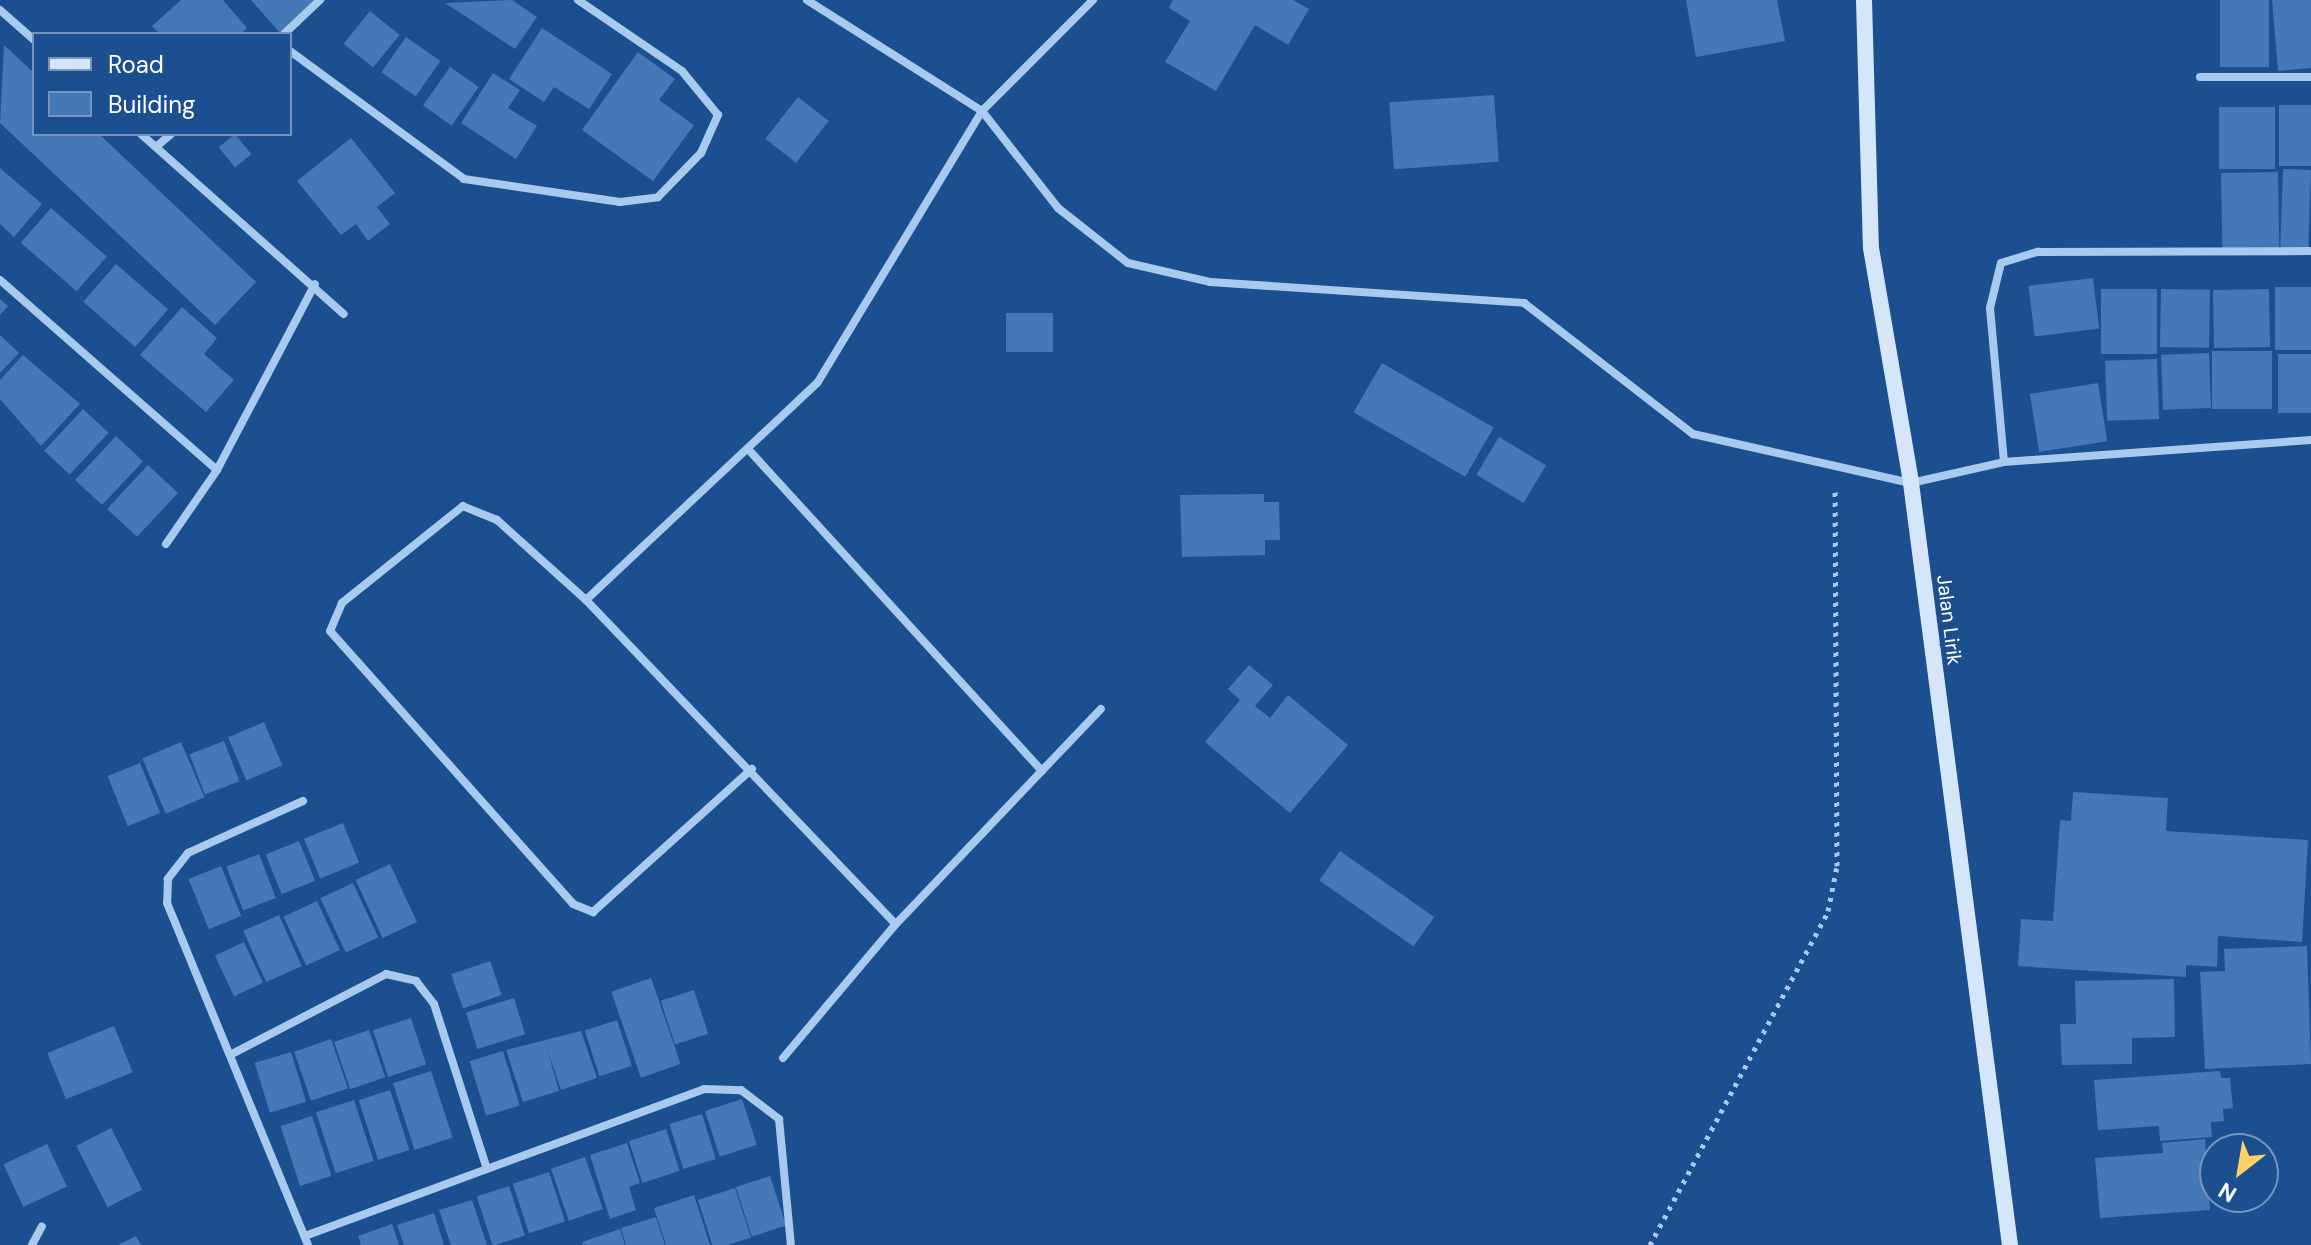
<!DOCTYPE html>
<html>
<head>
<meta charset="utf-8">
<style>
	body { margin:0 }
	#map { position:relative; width:2311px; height:1245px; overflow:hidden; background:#1b4f8f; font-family:"DM Sans",sans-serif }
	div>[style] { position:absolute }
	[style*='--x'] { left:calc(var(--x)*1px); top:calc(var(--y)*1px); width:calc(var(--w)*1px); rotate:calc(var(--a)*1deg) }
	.building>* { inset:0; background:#4478b7; transform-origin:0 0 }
	.path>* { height:5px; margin-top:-2.5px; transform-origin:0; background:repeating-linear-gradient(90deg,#a9c9ee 0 4px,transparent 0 10px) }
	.street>* { height:8px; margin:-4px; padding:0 4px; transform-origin:4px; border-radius:4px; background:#a9c9ee }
	.secondary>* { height:16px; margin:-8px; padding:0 8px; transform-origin:8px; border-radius:8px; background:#d6e6fa }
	span { translate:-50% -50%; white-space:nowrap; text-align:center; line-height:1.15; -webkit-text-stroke:8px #1b4f8f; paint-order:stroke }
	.street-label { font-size:20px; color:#fff }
	.legend { position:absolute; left:32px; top:32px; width:260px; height:104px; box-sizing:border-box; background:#1b4f8f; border:2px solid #7695bc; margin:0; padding:10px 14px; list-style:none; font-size:24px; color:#fff }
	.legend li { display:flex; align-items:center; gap:16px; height:40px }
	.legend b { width:40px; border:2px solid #7695bc }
	.north { position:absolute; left:2199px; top:1133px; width:80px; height:80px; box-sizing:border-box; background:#1b4f8f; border:2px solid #7695bc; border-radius:50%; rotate:211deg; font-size:22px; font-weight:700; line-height:32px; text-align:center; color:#fff }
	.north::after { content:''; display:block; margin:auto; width:28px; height:36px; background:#ffd166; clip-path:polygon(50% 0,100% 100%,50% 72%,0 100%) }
</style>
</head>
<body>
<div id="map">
	<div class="building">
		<i style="clip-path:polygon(181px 0,223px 0,247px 28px,240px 34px,160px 34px,152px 26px)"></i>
		<i style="clip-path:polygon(251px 0,318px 0,281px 34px)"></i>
		<i style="clip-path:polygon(512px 0,537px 17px,515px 49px,445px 3px)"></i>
		<i style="clip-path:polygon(1173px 0,1293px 0,1309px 9px,1288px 45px,1255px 25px,1216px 91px,1165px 62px,1190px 21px,1169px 8px)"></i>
		<i style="clip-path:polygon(1686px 0,1777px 0,1785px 41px,1696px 57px)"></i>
		<i style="left:2220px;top:0;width:49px;height:67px"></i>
		<i style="clip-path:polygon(2272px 0,2311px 0,2311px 68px,2278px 71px)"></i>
		<i style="left:370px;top:11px;width:38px;height:42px;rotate:39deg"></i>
		<i style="clip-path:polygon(542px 28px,612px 74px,589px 109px,554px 87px,544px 102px,509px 79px)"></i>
		<i style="left:406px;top:37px;width:42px;height:43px;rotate:35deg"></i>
		<i style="clip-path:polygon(4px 45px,34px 73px,34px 134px,99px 134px,256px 282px,215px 325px,0 123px)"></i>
		<i style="clip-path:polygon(638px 52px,675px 79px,659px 100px,694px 125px,653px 181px,582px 130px)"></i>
		<i style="left:450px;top:67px;width:35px;height:47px;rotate:35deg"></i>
		<i style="clip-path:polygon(493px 73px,520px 90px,508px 108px,537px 126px,516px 159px,461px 123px)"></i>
		<i style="left:1494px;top:95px;width:67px;height:105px;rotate:86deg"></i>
		<i style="left:798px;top:97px;width:39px;height:53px;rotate:38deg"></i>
		<i style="left:2279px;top:105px;width:32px;height:61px"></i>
		<i style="left:2219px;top:107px;width:56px;height:62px"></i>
		<i style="left:235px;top:134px;width:26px;height:21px;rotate:51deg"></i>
		<i style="clip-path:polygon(351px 138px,395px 193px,377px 207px,390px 224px,368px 241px,356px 224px,341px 235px,297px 181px)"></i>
		<i style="clip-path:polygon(0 168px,42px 204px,14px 237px,0 224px)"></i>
		<i style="left:2283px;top:169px;width:28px;height:79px;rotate:2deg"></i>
		<i style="left:2278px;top:172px;width:78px;height:57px;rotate:89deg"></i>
		<i style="left:51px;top:208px;width:74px;height:46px;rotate:41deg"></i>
		<i style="left:116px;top:264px;width:69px;height:50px;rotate:41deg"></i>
		<i style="left:2093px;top:278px;width:51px;height:65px;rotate:83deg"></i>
		<i style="left:2311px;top:287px;width:63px;height:36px;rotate:90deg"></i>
		<i style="left:2101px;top:289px;width:56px;height:65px"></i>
		<i style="left:2161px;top:289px;width:49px;height:58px;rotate:1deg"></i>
		<i style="left:2269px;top:289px;width:58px;height:56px;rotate:89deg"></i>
		<i style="clip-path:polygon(0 299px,8px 306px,0 315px)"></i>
		<i style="clip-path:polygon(182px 307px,217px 338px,204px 354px,234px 380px,206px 412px,140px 355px)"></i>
		<i style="left:1006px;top:313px;width:47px;height:39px"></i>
		<i style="clip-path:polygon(0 335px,19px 353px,0 373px)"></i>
		<i style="left:2272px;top:351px;width:58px;height:60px;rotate:90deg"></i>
		<i style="left:2209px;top:353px;width:55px;height:48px;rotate:88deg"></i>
		<i style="left:2311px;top:354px;width:59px;height:33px;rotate:90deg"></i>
		<i style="clip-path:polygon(23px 355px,80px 404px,41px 446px,0 399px,0 380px)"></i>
		<i style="left:2157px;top:359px;width:60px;height:52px;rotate:88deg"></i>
		<i style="left:1382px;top:363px;width:129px;height:57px;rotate:30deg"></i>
		<i style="left:2098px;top:383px;width:59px;height:69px;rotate:81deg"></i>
		<i style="left:83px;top:409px;width:35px;height:57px;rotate:43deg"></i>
		<i style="left:116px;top:436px;width:37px;height:60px;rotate:43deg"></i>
		<i style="left:1499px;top:437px;width:55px;height:44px;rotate:31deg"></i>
		<i style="left:148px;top:465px;width:41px;height:60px;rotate:43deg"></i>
		<i style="clip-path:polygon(1264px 494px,1264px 502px,1279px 502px,1280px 540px,1265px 540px,1265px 555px,1182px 557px,1180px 495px)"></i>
		<i style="clip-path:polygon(1249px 665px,1273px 685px,1255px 706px,1270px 718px,1288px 695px,1348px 745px,1290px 813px,1205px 742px,1240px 700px,1228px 689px)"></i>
		<i style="left:264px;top:722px;width:47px;height:39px;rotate:67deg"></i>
		<i style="left:224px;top:741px;width:43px;height:37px;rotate:69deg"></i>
		<i style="left:181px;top:742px;width:60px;height:42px;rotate:67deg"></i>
		<i style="left:140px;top:763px;width:54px;height:35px;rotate:68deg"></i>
		<i style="clip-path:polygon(2073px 792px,2168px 798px,2166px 831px,2308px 840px,2302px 942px,2218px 936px,2217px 967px,2186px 965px,2186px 977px,2018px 966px,2021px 919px,2053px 921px,2060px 820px,2071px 821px)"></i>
		<i style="left:343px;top:823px;width:43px;height:42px;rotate:68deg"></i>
		<i style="left:299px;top:841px;width:43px;height:36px;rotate:68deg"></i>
		<i style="left:1340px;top:851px;width:115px;height:36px;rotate:35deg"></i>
		<i style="left:259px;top:854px;width:47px;height:35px;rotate:69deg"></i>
		<i style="left:390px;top:864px;width:64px;height:38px;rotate:65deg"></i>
		<i style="left:221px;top:866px;width:54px;height:35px;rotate:68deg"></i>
		<i style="left:353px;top:883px;width:60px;height:36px;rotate:65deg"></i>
		<i style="left:317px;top:901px;width:54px;height:37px;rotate:65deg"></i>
		<i style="left:279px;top:915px;width:56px;height:39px;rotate:66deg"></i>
		<i style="left:244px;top:942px;width:45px;height:32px;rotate:65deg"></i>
		<i style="clip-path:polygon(2307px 946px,2311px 1064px,2205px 1069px,2200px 972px,2225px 971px,2224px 949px)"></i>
		<i style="left:490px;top:961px;width:36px;height:41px;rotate:71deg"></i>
		<i style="left:651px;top:978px;width:91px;height:42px;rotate:71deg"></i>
		<i style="clip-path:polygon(2174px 979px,2175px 1037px,2132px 1038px,2132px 1064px,2062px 1065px,2060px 1024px,2076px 1024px,2075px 981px)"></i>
		<i style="left:694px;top:990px;width:46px;height:35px;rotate:72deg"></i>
		<i style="left:514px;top:998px;width:38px;height:50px;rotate:73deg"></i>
		<i style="left:411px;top:1018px;width:49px;height:40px;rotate:72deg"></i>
		<i style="left:617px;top:1020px;width:48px;height:34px;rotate:72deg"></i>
		<i style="left:114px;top:1026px;width:50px;height:72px;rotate:68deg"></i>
		<i style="left:369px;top:1030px;width:50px;height:37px;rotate:71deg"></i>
		<i style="clip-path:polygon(581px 1031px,597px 1078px,561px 1090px,547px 1049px,559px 1091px,523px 1102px,506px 1050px)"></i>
		<i style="left:331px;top:1039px;width:52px;height:39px;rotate:71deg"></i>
		<i style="left:503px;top:1051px;width:57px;height:35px;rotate:73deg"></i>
		<i style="left:291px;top:1052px;width:52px;height:38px;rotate:73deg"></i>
		<i style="left:431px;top:1071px;width:70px;height:40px;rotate:72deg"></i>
		<i style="clip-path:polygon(2220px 1071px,2221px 1078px,2230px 1078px,2233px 1108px,2223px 1109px,2224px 1121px,2211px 1122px,2212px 1137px,2160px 1141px,2159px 1126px,2098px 1130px,2094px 1080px)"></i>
		<i style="left:390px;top:1090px;width:63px;height:33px;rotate:72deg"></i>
		<i style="left:742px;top:1099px;width:48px;height:39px;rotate:72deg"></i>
		<i style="left:354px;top:1100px;width:64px;height:40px;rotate:72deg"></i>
		<i style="left:702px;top:1114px;width:47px;height:34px;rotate:73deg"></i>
		<i style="left:312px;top:1116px;width:63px;height:33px;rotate:72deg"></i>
		<i style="left:111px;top:1128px;width:69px;height:39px;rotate:63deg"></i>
		<i style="left:666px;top:1129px;width:44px;height:39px;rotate:72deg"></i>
		<i style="clip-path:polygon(2205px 1139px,2210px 1210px,2100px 1218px,2095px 1158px,2163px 1153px,2162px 1143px)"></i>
		<i style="clip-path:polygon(627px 1143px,640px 1183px,629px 1187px,636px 1210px,610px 1219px,590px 1155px)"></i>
		<i style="left:47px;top:1144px;width:47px;height:48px;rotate:65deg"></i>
		<i style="left:585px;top:1157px;width:55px;height:36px;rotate:71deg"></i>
		<i style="left:549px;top:1172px;width:52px;height:38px;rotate:72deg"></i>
		<i style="left:770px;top:1176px;width:52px;height:36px;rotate:72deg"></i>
		<i style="left:509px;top:1186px;width:52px;height:34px;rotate:72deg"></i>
		<i style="left:735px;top:1188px;width:52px;height:39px;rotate:72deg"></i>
		<i style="clip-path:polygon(694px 1195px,710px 1245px,666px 1245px,654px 1208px)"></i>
		<i style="clip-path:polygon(472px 1200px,487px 1245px,451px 1245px,439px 1210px)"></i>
		<i style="clip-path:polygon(434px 1213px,444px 1245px,404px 1245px,397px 1225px)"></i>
		<i style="clip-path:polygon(656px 1217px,665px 1245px,626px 1245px,621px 1228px)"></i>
		<i style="clip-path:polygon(392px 1224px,399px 1245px,361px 1245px,358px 1236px)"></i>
		<i style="clip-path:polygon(620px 1229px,625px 1245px,583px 1245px,582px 1242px)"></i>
		<i style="clip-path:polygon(136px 1236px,141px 1245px,118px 1245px)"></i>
	</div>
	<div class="path">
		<i style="--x:1650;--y:1245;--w:378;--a:-61.9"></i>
		<i style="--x:1828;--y:911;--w:46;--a:-78.7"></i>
		<i style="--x:1837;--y:866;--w:376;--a:-90.3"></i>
	</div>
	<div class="street">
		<i style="--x:807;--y:0;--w:207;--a:32.4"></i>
		<i style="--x:982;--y:111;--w:123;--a:51.9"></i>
		<i style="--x:1058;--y:208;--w:89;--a:38.2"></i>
		<i style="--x:1128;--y:263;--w:84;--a:13"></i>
		<i style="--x:1210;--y:282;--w:315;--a:3.8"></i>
		<i style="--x:1524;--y:303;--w:214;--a:37.8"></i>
		<i style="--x:1693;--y:434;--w:223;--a:12.7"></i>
		<i style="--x:1911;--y:483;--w:95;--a:-12.7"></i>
		<i style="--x:2004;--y:462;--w:308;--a:-4.1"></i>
		<i style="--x:1093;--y:0;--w:157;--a:135"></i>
		<i style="--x:982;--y:111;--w:318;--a:121.2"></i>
		<i style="--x:817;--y:383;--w:317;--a:136.8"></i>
		<i style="--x:586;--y:600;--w:448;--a:46.3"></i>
		<i style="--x:896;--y:924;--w:297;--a:-46.4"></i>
		<i style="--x:0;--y:10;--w:45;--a:41.4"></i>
		<i style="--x:284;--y:34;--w:50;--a:-43.4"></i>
		<i style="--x:290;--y:51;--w:216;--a:36.3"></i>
		<i style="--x:464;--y:179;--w:158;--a:8.4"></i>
		<i style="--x:620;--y:202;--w:38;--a:-7"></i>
		<i style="--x:658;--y:197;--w:62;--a:-45.7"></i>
		<i style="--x:701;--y:153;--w:42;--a:-65.9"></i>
		<i style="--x:718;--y:115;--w:57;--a:-129.3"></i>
		<i style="--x:682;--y:71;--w:126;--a:-145.7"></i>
		<i style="--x:2200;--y:77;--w:111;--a:0"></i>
		<i style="--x:141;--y:134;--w:271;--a:41.6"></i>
		<i style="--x:156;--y:147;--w:20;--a:-41"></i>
		<i style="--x:0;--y:280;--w:288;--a:41.2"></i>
		<i style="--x:748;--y:449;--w:436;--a:47.6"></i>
		<i style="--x:2004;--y:462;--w:155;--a:-95.2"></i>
		<i style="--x:1990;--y:308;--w:46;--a:-76.3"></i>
		<i style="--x:2001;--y:263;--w:39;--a:-17"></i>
		<i style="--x:2038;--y:252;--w:273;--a:-0.2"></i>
		<i style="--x:166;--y:544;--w:90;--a:-55.4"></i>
		<i style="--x:217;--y:470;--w:210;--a:-62.2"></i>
		<i style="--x:586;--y:600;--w:120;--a:-138"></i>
		<i style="--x:497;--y:520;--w:37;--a:-158"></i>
		<i style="--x:463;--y:506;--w:155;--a:141.3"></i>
		<i style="--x:342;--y:603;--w:30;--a:113"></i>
		<i style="--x:330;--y:631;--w:365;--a:48.3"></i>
		<i style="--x:573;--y:904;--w:22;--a:22"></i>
		<i style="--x:593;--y:912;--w:214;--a:-42"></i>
		<i style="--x:303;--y:801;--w:126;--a:155.7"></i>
		<i style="--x:188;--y:853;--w:33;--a:128"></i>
		<i style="--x:168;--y:879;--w:24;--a:92"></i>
		<i style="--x:167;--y:903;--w:370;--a:67.6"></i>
		<i style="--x:230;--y:1055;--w:176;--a:-27.4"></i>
		<i style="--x:386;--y:974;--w:31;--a:13"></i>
		<i style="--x:416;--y:981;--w:29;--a:52"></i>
		<i style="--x:434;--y:1004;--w:173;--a:72.2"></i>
		<i style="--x:783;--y:1058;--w:175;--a:-49.9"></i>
		<i style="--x:305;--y:1236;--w:425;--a:-20.2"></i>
		<i style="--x:704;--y:1089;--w:37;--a:2"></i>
		<i style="--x:741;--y:1090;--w:48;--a:37.3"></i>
		<i style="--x:779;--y:1119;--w:127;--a:84.6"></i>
		<i style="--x:32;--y:1245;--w:21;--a:-62"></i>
	</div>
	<div class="secondary">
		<i style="--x:1864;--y:0;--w:248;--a:88.4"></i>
		<i style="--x:1871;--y:248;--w:238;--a:80.3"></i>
		<i style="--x:1911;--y:483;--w:768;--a:82.6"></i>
	</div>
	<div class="street-label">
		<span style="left:1949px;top:620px;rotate:83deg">Jalan Lirik</span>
	</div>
	<ul class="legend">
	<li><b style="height:10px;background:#d6e6fa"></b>Road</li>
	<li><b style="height:22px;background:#4478b7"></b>Building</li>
	</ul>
	<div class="north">N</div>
</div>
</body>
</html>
